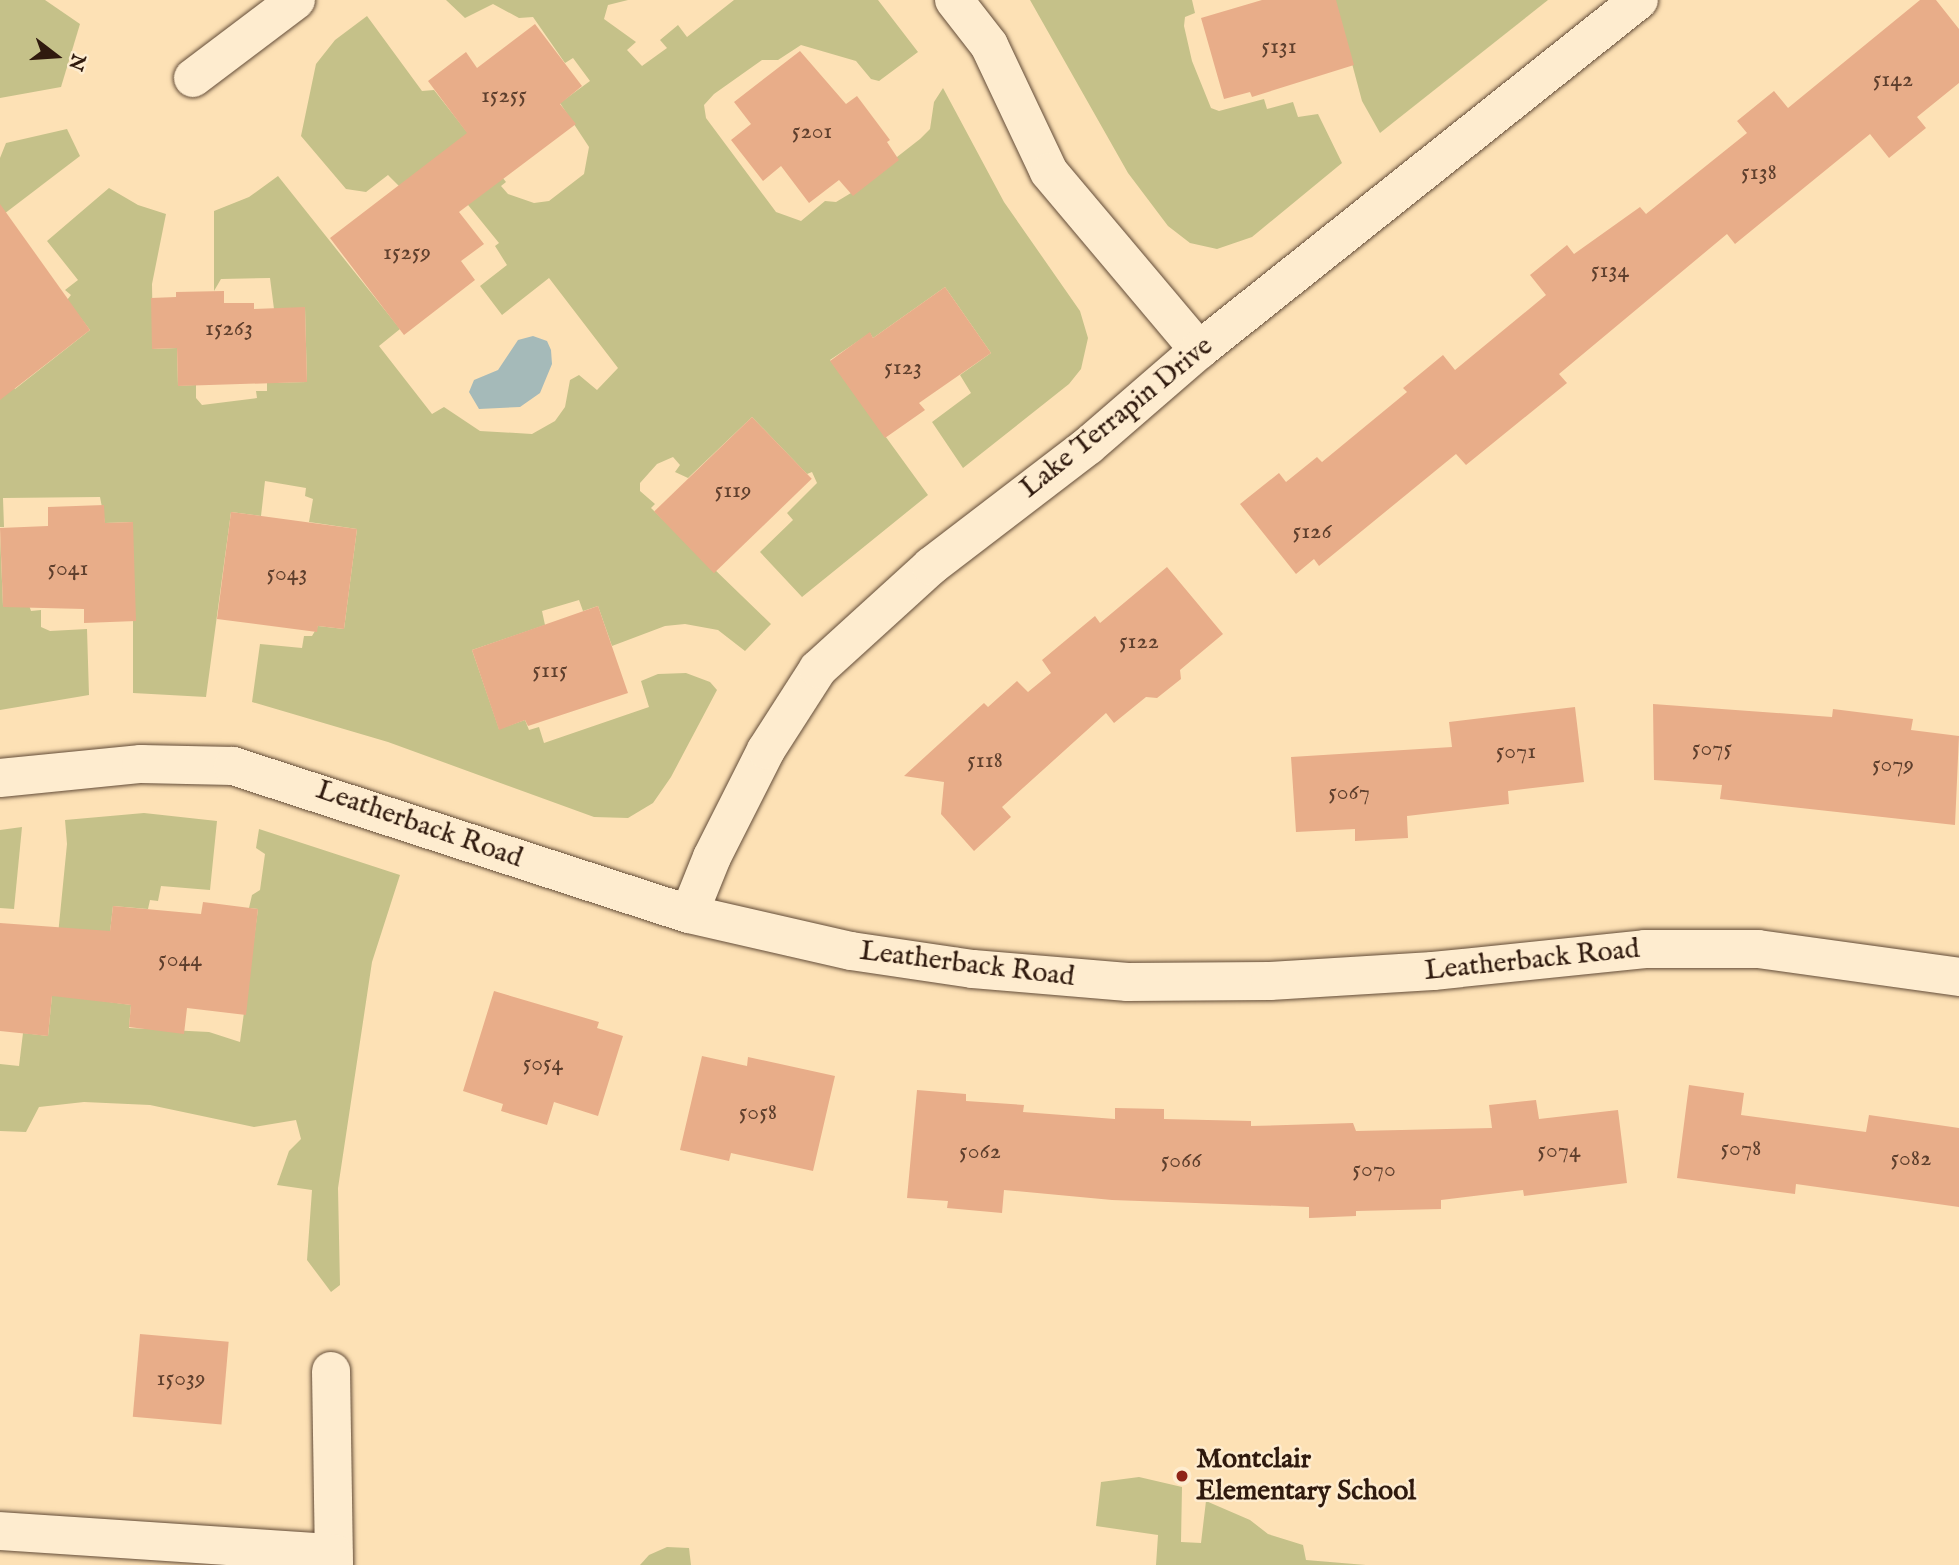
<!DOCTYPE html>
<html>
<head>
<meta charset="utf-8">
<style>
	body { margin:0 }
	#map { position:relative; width:1959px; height:1565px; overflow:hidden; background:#fde1b5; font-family:"IM FELL English",serif }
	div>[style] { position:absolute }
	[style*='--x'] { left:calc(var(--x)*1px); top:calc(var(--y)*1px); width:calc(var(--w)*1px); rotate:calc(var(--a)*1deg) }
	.green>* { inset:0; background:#c5c189 }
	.water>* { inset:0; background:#a5bab9 }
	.building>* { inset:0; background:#e8ad89; transform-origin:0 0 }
	.roads { filter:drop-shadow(0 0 2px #634c38) drop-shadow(0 0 2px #634c38) }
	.minor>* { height:38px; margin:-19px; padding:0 19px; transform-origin:19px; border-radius:19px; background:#feeccf }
	.dots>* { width:19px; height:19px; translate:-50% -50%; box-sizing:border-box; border:4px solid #feeccf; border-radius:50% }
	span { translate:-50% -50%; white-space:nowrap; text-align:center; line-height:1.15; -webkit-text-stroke:5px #feeccf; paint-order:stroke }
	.number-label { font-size:24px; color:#5e3f2d }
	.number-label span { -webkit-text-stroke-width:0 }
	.street-label { font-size:28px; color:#301a0e }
	.poi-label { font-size:28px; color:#301a0e; font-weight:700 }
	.left { translate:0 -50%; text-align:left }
	.north { position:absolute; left:21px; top:21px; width:70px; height:70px; -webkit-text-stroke:5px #feeccf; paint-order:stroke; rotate:107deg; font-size:19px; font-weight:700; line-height:28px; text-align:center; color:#301a0e }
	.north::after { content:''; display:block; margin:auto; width:24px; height:32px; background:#301a0e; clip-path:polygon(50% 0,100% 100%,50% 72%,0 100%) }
</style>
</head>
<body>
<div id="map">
	<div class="green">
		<i style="clip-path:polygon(0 0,45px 0,80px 24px,61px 87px,0 98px)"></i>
		<i style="clip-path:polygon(446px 0,628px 0,608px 5px,604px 19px,636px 42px,627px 50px,642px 66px,667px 48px,660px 40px,678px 25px,687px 37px,734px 0,878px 0,918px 52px,879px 81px,871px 79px,856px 61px,801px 45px,778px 60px,762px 60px,714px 94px,704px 105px,706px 118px,776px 212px,801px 221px,825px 201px,836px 202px,851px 193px,920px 139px,930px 129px,934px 102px,943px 88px,1004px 202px,1080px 311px,1088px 338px,1081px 369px,1069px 384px,963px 468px,932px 422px,971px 393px,960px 375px,991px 353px,945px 287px,873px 338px,870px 333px,830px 360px,928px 495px,802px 597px,760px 552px,793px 520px,787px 513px,817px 483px,812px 472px,807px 474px,752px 417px,688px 478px,675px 472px,680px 465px,673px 457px,657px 464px,640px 483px,640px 491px,655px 504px,651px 508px,771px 624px,745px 651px,718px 630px,685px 624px,665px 626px,612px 646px,598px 606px,583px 611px,579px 600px,542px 611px,545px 625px,472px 650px,499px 729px,525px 720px,529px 730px,539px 727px,544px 743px,649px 707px,641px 681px,658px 674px,686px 673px,710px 682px,717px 690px,671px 777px,653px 803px,628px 818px,594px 817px,388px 742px,252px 702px,260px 644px,302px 648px,304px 636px,312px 636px,318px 626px,344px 629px,357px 529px,309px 522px,313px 499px,305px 496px,306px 488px,265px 481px,261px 516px,231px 512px,206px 697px,133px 693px,133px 522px,105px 523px,100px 497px,3px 498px,4px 527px,0 527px,0 387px,8px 381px,15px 389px,90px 330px,67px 300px,71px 295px,65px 290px,78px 280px,47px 241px,109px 188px,138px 205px,166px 214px,152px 284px,153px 349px,177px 348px,178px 386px,196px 385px,196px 398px,202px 405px,257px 398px,256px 391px,267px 391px,267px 383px,307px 382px,305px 308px,274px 309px,270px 278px,221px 279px,214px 291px,214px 211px,249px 197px,278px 176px,400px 329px,379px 346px,432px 414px,444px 407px,480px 431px,532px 434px,555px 421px,565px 407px,570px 380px,579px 375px,597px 390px,618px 368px,549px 278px,502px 315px,480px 286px,507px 265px,495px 246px,499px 243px,464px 200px,399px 186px,388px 175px,366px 192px,346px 189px,301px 136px,316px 64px,335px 40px,367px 16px,422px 91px,434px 90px,506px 182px,501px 186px,508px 194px,534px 203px,549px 201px,584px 174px,589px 147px,560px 103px,590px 81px,573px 58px,565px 63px,533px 17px,519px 18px,493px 4px,465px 18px)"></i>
		<i style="clip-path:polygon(1030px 0,1192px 0,1195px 13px,1185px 17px,1184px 26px,1192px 61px,1211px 108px,1219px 111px,1264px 99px,1267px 109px,1293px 102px,1298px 117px,1318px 114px,1342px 163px,1252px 237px,1217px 249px,1190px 243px,1168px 226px,1128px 173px)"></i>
		<i style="clip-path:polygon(1335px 0,1548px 0,1380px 133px,1362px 101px)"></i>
		<i style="clip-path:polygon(67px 129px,80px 156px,0 217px,0 158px,6px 143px)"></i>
		<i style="clip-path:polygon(0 533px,3px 606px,29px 605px,31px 611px,41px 610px,41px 627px,50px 631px,87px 629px,89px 695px,0 710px)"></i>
		<i style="clip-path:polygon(144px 813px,217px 821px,210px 890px,161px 886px,158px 901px,150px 900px,148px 909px,113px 906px,102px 1001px,131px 1005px,129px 1028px,209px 1032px,240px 1042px,258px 909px,249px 908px,252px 895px,260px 890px,265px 854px,256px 848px,259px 829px,400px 875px,372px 962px,338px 1188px,340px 1285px,331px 1292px,307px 1260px,312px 1190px,277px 1185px,289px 1151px,301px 1139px,296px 1120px,254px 1127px,150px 1105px,84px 1102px,39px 1107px,26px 1132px,0 1131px,0 1064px,19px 1066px,23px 1033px,48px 1036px,67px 844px,65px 820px)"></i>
		<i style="clip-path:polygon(22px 827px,14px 909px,0 908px,0 830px)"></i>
		<i style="clip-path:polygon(1139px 1477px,1182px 1487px,1181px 1542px,1201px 1543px,1206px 1501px,1250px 1520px,1268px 1534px,1303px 1545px,1306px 1560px,1366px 1565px,1156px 1565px,1158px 1535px,1096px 1526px,1101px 1482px)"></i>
		<i style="clip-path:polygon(667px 1547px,689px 1548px,691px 1565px,640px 1565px,649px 1555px)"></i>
	</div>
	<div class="water">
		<i style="clip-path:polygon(533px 336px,547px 341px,551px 350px,552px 364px,540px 393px,520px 407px,479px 409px,469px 392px,474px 380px,498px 370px,518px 340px)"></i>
	</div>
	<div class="building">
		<i style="clip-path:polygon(1262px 0,1336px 0,1354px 65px,1252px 97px,1250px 92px,1224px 99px,1201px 18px)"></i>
		<i style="clip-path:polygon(1920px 0,1936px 0,1959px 29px,1959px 83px,1917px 117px,1926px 128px,1889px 158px,1870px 134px,1735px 244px,1727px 234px,1559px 374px,1567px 383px,1466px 465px,1456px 454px,1319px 566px,1314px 559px,1296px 574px,1240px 504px,1279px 473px,1286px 482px,1317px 457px,1322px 462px,1407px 392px,1403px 388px,1443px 355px,1455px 370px,1546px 295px,1530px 275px,1567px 245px,1574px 254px,1640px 207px,1646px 214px,1747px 133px,1737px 121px,1774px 91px,1788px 108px)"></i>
		<i style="clip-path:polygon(535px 24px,582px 86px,560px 104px,576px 124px,459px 212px,484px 244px,461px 261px,475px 280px,404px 335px,330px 238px,467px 133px,428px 81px,466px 52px,477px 68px)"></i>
		<i style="clip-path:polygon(800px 51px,846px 104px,857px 96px,890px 140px,887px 142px,899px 160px,853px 196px,839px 180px,809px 203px,781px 166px,763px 181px,731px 140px,751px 124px,734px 102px)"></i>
		<i style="clip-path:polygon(0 204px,90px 330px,0 400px)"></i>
		<i style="clip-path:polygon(945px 287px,991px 353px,919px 403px,925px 410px,885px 438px,830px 361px,870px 332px,873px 338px)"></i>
		<i style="clip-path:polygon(224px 291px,224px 303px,254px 303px,254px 309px,305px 307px,307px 382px,178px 386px,177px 348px,152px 349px,151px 298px,176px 297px,176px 292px)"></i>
		<i style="left:752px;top:417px;width:86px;height:136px;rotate:46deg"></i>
		<i style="clip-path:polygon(104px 505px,105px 523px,133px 522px,136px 621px,84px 623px,84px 609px,3px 607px,0 528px,48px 526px,48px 507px)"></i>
		<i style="clip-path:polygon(231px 512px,357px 529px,344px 629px,318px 626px,317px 632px,217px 619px)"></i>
		<i style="clip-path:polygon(1167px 567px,1223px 634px,1180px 670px,1181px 679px,1157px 698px,1146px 697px,1114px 723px,1106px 713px,1002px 807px,1011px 817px,974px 851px,941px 814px,944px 782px,904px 776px,984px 703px,988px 707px,1017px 681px,1028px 692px,1051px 673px,1042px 660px,1095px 616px,1100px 623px)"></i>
		<i style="clip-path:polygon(598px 606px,628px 693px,528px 726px,525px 720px,499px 730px,472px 650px)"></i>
		<i style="clip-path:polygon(1653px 704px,1832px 717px,1833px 709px,1913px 719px,1911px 730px,1959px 736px,1955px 825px,1720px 799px,1722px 785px,1654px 780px)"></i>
		<i style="clip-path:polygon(1575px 707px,1584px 782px,1508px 791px,1509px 804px,1407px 816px,1408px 838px,1355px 841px,1355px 829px,1296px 832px,1291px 757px,1452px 747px,1449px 722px)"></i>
		<i style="clip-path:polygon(203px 902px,258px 909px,246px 1015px,187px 1008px,184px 1034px,129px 1027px,131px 1005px,52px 996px,48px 1036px,0 1031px,0 923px,110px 931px,113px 906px,201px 914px)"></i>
		<i style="clip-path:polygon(494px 991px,599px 1022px,597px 1028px,623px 1036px,598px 1116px,554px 1102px,547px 1125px,501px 1111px,503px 1104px,463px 1091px)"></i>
		<i style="clip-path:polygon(702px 1056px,747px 1066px,748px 1057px,835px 1076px,813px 1171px,731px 1153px,729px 1161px,680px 1150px)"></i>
		<i style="clip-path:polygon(1689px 1085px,1744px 1093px,1741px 1115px,1866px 1132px,1869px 1115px,1959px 1128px,1959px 1207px,1796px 1184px,1795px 1194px,1677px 1178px)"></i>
		<i style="clip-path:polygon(917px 1090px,966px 1094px,966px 1101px,1024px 1105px,1023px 1112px,1115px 1119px,1115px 1108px,1164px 1109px,1164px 1119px,1251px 1121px,1251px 1126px,1353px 1123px,1356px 1131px,1492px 1128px,1489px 1105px,1536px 1100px,1539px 1119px,1618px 1110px,1627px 1183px,1524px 1196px,1523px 1190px,1441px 1200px,1441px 1209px,1356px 1211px,1356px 1216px,1309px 1218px,1309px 1207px,1112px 1200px,1004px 1190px,1002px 1213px,947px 1208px,948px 1201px,907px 1198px)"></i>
		<i style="left:140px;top:1334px;width:89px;height:83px;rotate:5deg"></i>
	</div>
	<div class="roads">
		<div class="minor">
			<i style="--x:954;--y:0;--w:57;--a:52.1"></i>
			<i style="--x:989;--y:45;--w:140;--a:64.7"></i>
			<i style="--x:1049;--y:172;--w:233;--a:49.9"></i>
			<i style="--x:193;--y:78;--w:129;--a:-37.1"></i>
			<i style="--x:0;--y:778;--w:142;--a:-5.7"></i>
			<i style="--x:141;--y:764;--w:92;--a:1.2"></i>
			<i style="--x:233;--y:766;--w:479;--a:18"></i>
			<i style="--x:689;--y:914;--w:166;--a:12.9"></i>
			<i style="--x:851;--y:951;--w:123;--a:8.4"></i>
			<i style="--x:973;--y:969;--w:155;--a:4.8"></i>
			<i style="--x:1127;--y:982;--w:143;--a:-0.4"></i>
			<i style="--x:1270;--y:981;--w:163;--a:-3.5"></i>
			<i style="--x:1433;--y:971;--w:213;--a:-5.9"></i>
			<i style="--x:1645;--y:949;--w:113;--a:0"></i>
			<i style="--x:1758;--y:949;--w:203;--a:7.9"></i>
			<i style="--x:689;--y:914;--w:61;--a:-68"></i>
			<i style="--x:712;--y:857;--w:120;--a:-63.2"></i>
			<i style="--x:766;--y:750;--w:96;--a:-57.3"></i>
			<i style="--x:818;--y:669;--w:153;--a:-42.3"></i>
			<i style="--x:931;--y:566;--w:198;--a:-37.4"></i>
			<i style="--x:1088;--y:446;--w:147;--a:-40.9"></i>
			<i style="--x:1199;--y:350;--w:562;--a:-38.5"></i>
			<i style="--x:331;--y:1371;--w:194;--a:89.1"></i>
			<i style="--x:0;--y:1531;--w:334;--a:3.8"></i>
		</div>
	</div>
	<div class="dots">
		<i style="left:1182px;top:1476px;background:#8f2418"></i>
	</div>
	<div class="number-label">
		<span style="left:1279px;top:47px">5131</span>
		<span style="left:1893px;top:80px">5142</span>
		<span style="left:504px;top:96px">15255</span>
		<span style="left:812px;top:132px">5201</span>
		<span style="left:1759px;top:173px">5138</span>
		<span style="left:407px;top:253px">15259</span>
		<span style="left:1610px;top:271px">5134</span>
		<span style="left:229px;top:329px">15263</span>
		<span style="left:903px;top:368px">5123</span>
		<span style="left:733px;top:491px">5119</span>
		<span style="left:1312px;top:532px">5126</span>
		<span style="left:68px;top:569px">5041</span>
		<span style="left:287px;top:574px">5043</span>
		<span style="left:1139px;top:642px">5122</span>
		<span style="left:550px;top:671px">5115</span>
		<span style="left:1712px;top:749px">5075</span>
		<span style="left:1516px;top:752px">5071</span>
		<span style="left:985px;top:761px">5118</span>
		<span style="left:1893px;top:765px">5079</span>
		<span style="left:1349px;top:793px">5067</span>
		<span style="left:180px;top:960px">5044</span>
		<span style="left:543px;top:1064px">5054</span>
		<span style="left:758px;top:1113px">5058</span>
		<span style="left:1741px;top:1149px">5078</span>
		<span style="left:1559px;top:1151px">5074</span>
		<span style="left:980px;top:1152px">5062</span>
		<span style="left:1911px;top:1159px">5082</span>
		<span style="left:1181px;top:1161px">5066</span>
		<span style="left:1374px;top:1170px">5070</span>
		<span style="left:181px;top:1379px">15039</span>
	</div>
	<div class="street-label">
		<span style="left:1117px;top:418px;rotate:-39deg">Lake Terrapin Drive</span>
		<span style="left:419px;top:825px;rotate:19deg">Leatherback Road</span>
		<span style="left:1532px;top:961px;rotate:-6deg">Leatherback Road</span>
		<span style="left:967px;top:965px;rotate:7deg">Leatherback Road</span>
	</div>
	<div class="poi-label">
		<span class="left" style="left:1196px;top:1476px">Montclair<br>Elementary School</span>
	</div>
	<div class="north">N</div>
</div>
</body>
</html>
